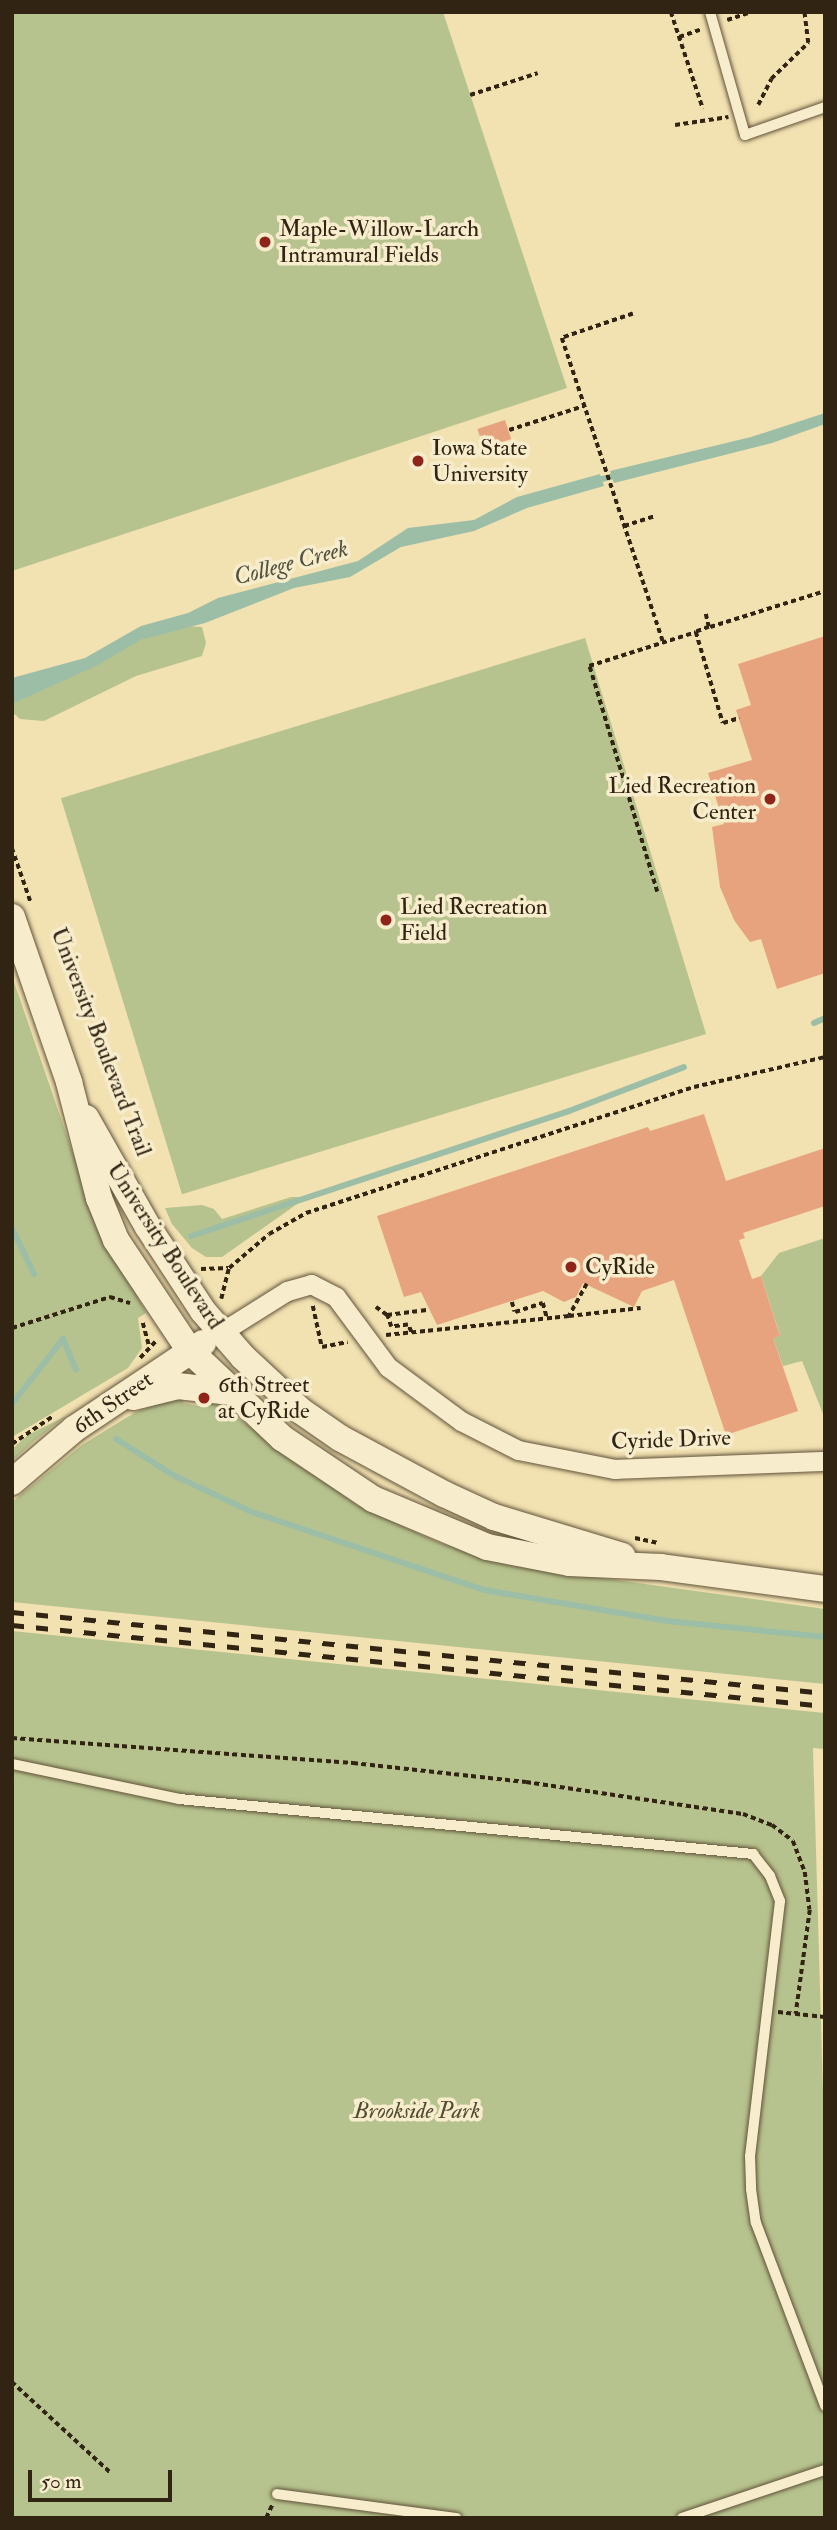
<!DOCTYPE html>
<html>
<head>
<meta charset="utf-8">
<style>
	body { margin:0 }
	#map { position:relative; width:837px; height:2530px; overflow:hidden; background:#f2e1b1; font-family:"IM FELL Double Pica",serif }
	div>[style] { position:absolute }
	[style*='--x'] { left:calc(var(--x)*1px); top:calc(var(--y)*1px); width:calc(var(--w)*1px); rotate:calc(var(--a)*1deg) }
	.green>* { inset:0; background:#b7c38e; transform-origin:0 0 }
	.water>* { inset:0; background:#9cbea7 }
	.stream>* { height:6px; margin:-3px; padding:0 3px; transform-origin:3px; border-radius:3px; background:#9cbea7 }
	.building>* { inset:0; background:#e7a37e; transform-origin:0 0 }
	.path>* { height:3.5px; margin-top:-1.75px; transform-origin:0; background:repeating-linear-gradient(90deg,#312413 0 5px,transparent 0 8.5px) }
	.roads { filter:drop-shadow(0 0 2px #61533a) drop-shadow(0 0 2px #61533a) }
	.service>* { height:10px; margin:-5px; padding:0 5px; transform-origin:5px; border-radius:5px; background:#f7eccc }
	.minor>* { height:19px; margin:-9.5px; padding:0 9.5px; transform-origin:9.5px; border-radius:9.5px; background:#f7eccc }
	.secondary>* { height:26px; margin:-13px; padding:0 13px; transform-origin:13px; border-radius:13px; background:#f7eccc }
	.rail>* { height:5px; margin-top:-2.5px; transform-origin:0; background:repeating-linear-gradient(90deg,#312413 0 12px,transparent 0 24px) }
	.dots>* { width:19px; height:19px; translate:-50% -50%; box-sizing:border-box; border:4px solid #f7eccc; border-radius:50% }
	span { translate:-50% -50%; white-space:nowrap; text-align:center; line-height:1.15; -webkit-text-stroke:7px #f7eccc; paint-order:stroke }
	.poi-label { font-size:23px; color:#312413 }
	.left { translate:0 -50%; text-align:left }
	.right { translate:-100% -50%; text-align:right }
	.street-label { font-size:23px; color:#312413 }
	.park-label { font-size:23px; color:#524c32; font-style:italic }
	.water-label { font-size:24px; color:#51523f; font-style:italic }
	.frame { position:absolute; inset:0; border:14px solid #312413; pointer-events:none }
	.scale { position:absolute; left:28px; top:2470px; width:144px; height:32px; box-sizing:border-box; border:4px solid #312413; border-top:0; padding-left:9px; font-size:21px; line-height:24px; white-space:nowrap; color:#312413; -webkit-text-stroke:5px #f7eccc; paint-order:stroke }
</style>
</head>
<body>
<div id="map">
	<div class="green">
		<i style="clip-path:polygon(12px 12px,443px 12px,567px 388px,12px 571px)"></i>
		<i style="clip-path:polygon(183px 626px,202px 627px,206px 643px,202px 656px,136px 676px,44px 721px,20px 719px,12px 712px,12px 704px,22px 697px,139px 640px)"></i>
		<i style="left:585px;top:638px;width:414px;height:548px;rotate:73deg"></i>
		<i style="clip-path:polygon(12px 976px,91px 1206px,146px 1313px,138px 1318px,142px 1348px,128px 1368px,12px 1437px)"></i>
		<i style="clip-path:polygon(291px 1197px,299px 1197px,300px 1202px,222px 1257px,206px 1257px,192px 1248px,172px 1224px,165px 1208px,202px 1205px,214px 1209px,222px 1219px)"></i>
		<i style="clip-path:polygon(825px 1238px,825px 1419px,802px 1361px,783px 1366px,773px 1338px,780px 1335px,761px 1276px,779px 1253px)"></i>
		<i style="clip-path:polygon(184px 1394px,183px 1403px,199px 1406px,203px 1397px,220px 1405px,357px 1505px,437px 1542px,508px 1565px,825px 1609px,825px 1684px,12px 1602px,12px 1502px,82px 1445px,134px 1413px)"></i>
		<i style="clip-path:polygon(66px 1416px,33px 1442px,12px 1461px,12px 1449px,28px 1435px)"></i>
		<i style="clip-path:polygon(12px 1631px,825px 1713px,825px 1749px,813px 1748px,825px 2158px,825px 2518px,12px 2518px)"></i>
	</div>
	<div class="water">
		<i style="clip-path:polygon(825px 413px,825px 424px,772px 443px,614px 483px,610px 471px,751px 437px)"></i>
		<i style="clip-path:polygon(600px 474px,604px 486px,527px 508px,474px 531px,401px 547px,350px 577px,294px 588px,205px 623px,140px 640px,100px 664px,12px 704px,12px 678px,85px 658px,141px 626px,188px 613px,218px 598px,358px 561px,408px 528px,474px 520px,517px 497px)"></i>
	</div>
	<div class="stream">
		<i style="--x:594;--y:481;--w:25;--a:-14"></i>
		<i style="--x:814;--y:1023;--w:12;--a:-24"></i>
		<i style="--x:12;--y:1228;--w:51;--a:64.4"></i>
		<i style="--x:191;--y:1236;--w:398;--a:-18.3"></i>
		<i style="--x:569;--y:1111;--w:123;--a:-20.9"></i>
		<i style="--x:12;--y:1404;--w:83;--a:-51.9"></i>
		<i style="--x:63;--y:1339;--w:33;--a:67"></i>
		<i style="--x:116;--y:1439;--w:70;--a:32.1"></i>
		<i style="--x:175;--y:1476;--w:85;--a:25.1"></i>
		<i style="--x:252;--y:1512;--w:245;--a:18.6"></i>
		<i style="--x:484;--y:1590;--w:186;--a:9.6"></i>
		<i style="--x:667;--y:1621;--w:159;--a:5.8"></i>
	</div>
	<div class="building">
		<i style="left:505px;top:420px;width:20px;height:29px;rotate:72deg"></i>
		<i style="clip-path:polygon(825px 636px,825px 973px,777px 989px,761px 939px,750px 942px,734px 920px,720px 887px,712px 827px,724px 824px,708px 773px,752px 760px,736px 710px,751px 705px,738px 664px)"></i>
		<i style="clip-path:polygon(704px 1114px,726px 1181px,825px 1148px,825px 1206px,743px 1233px,745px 1238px,739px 1240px,752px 1279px,761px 1276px,780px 1336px,773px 1338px,798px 1411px,726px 1435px,674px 1280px,642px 1291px,634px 1307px,583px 1283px,576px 1297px,564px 1302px,543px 1291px,437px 1325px,421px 1292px,404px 1297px,377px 1216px,648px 1127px,650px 1131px)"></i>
	</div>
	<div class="path">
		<i style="--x:671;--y:12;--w:102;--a:71.7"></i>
		<i style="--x:727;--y:20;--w:26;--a:-18"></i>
		<i style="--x:679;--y:37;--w:24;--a:-19"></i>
		<i style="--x:470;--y:95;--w:71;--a:-17.9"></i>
		<i style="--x:758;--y:105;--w:29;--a:-63"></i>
		<i style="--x:771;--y:79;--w:52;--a:-44.2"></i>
		<i style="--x:808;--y:43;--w:31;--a:-97"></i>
		<i style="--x:675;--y:125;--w:54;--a:-8.6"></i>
		<i style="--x:633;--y:314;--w:75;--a:161.3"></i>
		<i style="--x:562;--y:338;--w:320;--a:71.6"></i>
		<i style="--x:509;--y:430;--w:79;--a:-17.7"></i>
		<i style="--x:624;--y:526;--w:33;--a:-18"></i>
		<i style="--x:706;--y:614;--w:13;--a:77"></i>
		<i style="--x:709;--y:627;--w:14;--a:159"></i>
		<i style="--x:696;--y:632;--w:95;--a:73.5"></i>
		<i style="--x:723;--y:723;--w:17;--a:-17"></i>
		<i style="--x:710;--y:627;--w:121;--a:-17.4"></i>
		<i style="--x:12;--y:848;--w:58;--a:70.9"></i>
		<i style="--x:657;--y:892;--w:236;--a:-106.7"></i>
		<i style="--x:589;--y:666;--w:112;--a:-17.6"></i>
		<i style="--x:201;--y:1269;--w:27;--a:-2"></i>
		<i style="--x:587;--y:1284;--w:37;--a:119"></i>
		<i style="--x:569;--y:1316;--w:72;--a:-6.3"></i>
		<i style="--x:221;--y:1299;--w:32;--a:-76"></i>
		<i style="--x:229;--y:1268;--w:52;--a:-40.4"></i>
		<i style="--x:269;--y:1234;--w:43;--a:-29.6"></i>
		<i style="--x:306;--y:1213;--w:408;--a:-18"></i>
		<i style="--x:694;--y:1087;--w:134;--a:-12.9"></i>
		<i style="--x:512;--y:1302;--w:10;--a:73"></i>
		<i style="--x:515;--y:1312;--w:29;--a:-18"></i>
		<i style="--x:543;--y:1303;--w:16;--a:75"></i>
		<i style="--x:313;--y:1306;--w:42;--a:77.6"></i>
		<i style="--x:322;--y:1347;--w:26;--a:-11"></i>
		<i style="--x:376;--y:1307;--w:14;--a:36"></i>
		<i style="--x:143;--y:1323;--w:23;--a:75"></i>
		<i style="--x:12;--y:1328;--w:103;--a:-17.6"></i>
		<i style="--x:110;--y:1297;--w:21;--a:17"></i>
		<i style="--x:411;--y:1332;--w:8;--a:-113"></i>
		<i style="--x:408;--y:1325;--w:17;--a:173"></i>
		<i style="--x:391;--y:1327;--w:13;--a:-108"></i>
		<i style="--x:387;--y:1315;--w:40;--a:-7.1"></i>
		<i style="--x:386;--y:1335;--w:184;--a:-5.9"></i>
		<i style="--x:140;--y:1358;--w:23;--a:-47"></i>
		<i style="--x:12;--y:1444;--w:50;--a:-34.3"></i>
		<i style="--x:635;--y:1538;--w:25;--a:12"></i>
		<i style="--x:12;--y:1738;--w:342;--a:4.2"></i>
		<i style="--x:353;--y:1763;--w:174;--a:6.3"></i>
		<i style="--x:526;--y:1782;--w:219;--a:8.4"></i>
		<i style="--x:743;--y:1814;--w:31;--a:21"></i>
		<i style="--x:772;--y:1825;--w:26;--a:37"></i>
		<i style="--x:793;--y:1841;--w:33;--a:69"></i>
		<i style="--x:805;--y:1872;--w:38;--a:83"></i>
		<i style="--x:810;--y:1910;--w:105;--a:97.7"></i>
		<i style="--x:778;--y:2012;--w:47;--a:6.1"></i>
		<i style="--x:12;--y:2382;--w:133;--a:42.6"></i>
		<i style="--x:266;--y:2518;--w:14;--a:-65"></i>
	</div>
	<div class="roads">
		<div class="service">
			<i style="--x:710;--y:12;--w:128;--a:74.1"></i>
			<i style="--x:745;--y:135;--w:85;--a:-19.3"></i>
			<i style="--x:12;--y:1764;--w:171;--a:11.8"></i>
			<i style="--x:179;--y:1799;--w:577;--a:5.47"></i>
			<i style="--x:753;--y:1854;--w:28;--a:52"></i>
			<i style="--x:770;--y:1876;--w:27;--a:68"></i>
			<i style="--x:780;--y:1901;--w:257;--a:96.7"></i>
			<i style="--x:750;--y:2156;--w:33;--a:88"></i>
			<i style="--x:751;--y:2189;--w:34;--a:82"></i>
			<i style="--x:756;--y:2223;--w:196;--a:69.3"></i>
			<i style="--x:277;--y:2494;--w:181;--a:7.6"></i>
			<i style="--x:682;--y:2518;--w:151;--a:-18.6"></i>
		</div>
		<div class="minor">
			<i style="--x:220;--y:1333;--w:79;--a:-32.1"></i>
			<i style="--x:287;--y:1291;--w:25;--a:-16"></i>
			<i style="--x:311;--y:1284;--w:28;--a:27"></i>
			<i style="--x:336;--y:1297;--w:87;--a:53.4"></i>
			<i style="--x:388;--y:1367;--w:91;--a:36.5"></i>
			<i style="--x:461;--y:1421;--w:64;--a:27"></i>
			<i style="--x:518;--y:1450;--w:99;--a:11.1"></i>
			<i style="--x:615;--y:1469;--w:210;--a:-2.2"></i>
		</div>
		<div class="secondary">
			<i style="--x:12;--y:917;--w:175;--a:70.9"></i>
			<i style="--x:69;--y:1082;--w:120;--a:75.5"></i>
			<i style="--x:99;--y:1198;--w:45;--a:68"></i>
			<i style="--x:116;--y:1240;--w:133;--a:56.3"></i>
			<i style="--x:190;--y:1351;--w:127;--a:43.4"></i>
			<i style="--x:282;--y:1438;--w:110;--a:33.8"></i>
			<i style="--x:373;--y:1499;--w:124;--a:22.8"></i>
			<i style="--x:487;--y:1547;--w:84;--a:11"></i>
			<i style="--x:569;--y:1563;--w:92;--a:2.5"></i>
			<i style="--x:661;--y:1567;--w:165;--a:7.6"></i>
			<i style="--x:86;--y:1118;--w:125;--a:60.4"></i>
			<i style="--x:148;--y:1227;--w:100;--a:56.8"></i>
			<i style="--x:203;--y:1311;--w:61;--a:49"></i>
			<i style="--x:243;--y:1357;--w:79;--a:43"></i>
			<i style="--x:301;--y:1411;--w:47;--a:34.7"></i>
			<i style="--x:340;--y:1438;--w:118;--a:28.3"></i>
			<i style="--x:444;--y:1494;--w:55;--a:24.7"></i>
			<i style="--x:494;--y:1517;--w:134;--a:16.9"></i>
			<i style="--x:133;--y:1397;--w:46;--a:-13.7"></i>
			<i style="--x:178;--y:1386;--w:51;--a:6.7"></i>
			<i style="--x:12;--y:1482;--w:82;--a:-40.5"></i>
			<i style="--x:74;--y:1429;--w:155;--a:-33.7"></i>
		</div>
	</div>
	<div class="rail">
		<i style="--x:12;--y:1612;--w:817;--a:5.69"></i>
		<i style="--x:12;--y:1625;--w:817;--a:5.69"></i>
	</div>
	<div class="dots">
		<i style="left:265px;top:242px;background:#8f2418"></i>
		<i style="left:418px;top:461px;background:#8f2418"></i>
		<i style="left:770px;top:799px;background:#8f2418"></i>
		<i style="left:386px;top:920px;background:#8f2418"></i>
		<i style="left:571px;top:1267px;background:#8f2418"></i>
		<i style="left:204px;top:1398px;background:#8f2418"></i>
	</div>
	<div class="poi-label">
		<span class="left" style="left:279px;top:242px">Maple-Willow-Larch<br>Intramural Fields</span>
		<span class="left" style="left:432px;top:461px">Iowa State<br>University</span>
		<span class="right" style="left:756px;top:799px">Lied Recreation<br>Center</span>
		<span class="left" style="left:400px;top:920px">Lied Recreation<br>Field</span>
		<span class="left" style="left:585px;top:1267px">CyRide</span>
		<span class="left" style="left:218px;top:1398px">6th Street<br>at CyRide</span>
	</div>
	<div class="street-label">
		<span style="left:101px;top:1042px;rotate:69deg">University Boulevard Trail</span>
		<span style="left:165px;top:1246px;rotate:57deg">University Boulevard</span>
		<span style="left:113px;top:1403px;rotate:-35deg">6th Street</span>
		<span style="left:671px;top:1440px;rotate:-2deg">Cyride Drive</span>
	</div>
	<div class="park-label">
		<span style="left:417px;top:2111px">Brookside Park</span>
	</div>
	<div class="water-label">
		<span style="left:291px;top:563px;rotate:-15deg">College Creek</span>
	</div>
	<div class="frame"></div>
	<div class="scale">50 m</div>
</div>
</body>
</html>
